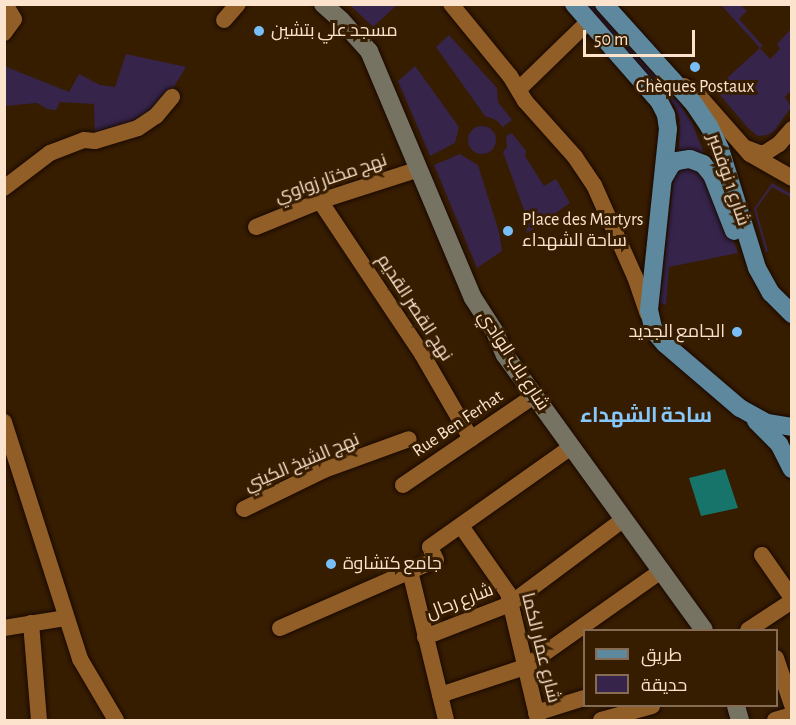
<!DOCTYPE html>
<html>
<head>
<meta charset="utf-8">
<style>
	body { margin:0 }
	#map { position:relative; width:796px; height:725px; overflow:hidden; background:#371d00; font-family:"Alegreya Sans",Cairo,sans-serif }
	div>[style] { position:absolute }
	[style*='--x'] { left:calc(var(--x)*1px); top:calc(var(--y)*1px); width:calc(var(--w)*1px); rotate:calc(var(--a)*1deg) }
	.green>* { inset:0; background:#36244b }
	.round { border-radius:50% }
	.water>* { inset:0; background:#17746a }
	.roads { filter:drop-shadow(0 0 2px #190900) drop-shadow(0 0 2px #190900) }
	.street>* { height:16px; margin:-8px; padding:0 8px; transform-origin:8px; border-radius:8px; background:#925e27 }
	.secondary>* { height:18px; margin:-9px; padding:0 9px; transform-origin:9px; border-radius:9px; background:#777363 }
	.primary>* { height:18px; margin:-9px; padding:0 9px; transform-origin:9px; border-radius:9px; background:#5d889e }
	.dots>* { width:16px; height:16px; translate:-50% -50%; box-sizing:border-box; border:3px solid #371d00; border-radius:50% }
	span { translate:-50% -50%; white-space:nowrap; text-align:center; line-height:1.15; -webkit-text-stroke:6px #371d00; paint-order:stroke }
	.poi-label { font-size:18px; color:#fbe3ce }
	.left { translate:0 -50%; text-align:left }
	.right { translate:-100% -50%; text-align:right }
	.street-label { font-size:18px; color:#fbe3ce }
	.quarter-label { font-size:21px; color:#87c8fc; font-weight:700 }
	.frame { position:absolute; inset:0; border:6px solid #fbe3ce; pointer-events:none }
	.legend { position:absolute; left:583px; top:629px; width:195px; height:78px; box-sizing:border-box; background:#371d00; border:2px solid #856c52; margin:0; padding:8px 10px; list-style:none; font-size:18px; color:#fbe3ce }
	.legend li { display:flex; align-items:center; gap:12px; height:30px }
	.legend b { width:30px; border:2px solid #856c52 }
	.scale { position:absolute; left:583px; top:30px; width:112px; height:27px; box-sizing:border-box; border:3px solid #fbe3ce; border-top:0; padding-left:8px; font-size:18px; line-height:21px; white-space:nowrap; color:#fbe3ce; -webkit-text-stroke:4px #371d00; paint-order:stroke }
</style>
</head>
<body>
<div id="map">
	<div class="green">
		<i style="clip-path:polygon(350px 5px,397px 5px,373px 27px)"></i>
		<i style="clip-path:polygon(585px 5px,592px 5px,679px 103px,692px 123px,704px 153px,691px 150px,679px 152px,680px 119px,675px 106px)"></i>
		<i style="clip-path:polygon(721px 5px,741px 5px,747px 11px,739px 19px,763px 46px,760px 48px,770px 59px,780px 49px,777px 44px,791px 29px,791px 90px,785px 97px,791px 107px,775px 130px,768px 135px,758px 136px,748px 128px,715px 89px,760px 48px)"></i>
		<i style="clip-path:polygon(449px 35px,497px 88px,498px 102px,512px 120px,503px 127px,496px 120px,485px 116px,436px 47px)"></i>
		<i style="clip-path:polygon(126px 54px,186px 67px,156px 116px,95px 141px,94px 104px,60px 102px,56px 110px,47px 109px,37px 103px,5px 106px,4px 66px,69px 92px,79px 74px,100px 85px,115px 87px)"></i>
		<i style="clip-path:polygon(415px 66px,459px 127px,455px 143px,430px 156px,398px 81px)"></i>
		<i class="round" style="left:468px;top:126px;width:28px;height:28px"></i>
		<i style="clip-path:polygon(512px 133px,526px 151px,525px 156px,544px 186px,556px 179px,570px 203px,527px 233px,524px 210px,503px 152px,507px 147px,506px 136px)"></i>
		<i style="clip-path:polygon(460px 154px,478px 165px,499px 232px,502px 251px,477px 268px,434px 165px)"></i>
		<i style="clip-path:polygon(685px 165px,708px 176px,738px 253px,669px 267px,666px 305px,660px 303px,674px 175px)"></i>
		<i style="clip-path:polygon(772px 183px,791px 194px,791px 203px,789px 196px,772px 187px,756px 209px,768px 251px,766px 253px,754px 209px)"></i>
	</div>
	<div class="water">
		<i style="clip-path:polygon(725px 469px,738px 508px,701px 516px,689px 478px)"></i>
	</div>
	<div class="roads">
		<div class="street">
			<i style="--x:451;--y:4;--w:93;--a:50.7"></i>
			<i style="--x:510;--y:76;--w:29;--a:59"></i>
			<i style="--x:525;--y:101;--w:75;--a:48.2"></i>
			<i style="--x:575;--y:157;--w:34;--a:56"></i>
			<i style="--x:594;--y:185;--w:101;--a:66"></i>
			<i style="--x:635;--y:277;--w:39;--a:71"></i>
			<i style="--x:224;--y:20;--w:21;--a:-49"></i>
			<i style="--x:4;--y:33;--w:17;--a:-54"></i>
			<i style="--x:14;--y:19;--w:17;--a:-121"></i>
			<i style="--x:684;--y:86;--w:18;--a:34"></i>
			<i style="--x:699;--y:96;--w:77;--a:48.7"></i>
			<i style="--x:750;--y:154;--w:48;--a:29.7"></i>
			<i style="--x:519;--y:89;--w:98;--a:-44.2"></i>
			<i style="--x:746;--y:148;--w:14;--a:21"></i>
			<i style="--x:759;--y:153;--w:6;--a:0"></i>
			<i style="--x:765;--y:153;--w:17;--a:-33"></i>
			<i style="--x:779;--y:144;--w:20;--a:-49"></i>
			<i style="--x:4;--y:188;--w:58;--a:-37.3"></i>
			<i style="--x:50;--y:153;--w:36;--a:-21"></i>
			<i style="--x:84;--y:140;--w:11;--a:5"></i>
			<i style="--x:95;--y:141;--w:45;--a:-16.8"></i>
			<i style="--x:138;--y:128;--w:22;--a:-34"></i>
			<i style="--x:156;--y:116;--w:25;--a:-50"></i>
			<i style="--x:320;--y:201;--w:184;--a:56.3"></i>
			<i style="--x:422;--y:354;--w:98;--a:60"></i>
			<i style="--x:256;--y:227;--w:69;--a:-22.1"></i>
			<i style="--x:320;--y:201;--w:104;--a:-17.9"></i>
			<i style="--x:4;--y:422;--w:249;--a:72.2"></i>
			<i style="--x:80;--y:659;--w:71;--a:59.5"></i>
			<i style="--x:403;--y:485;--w:158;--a:-34.2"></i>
			<i style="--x:244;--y:509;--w:89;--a:-26"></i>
			<i style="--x:324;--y:470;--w:90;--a:-20"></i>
			<i style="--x:461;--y:526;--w:82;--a:55"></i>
			<i style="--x:508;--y:593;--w:130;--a:76.7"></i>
			<i style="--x:762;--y:555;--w:52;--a:55.1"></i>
			<i style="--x:410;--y:571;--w:153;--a:76.4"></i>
			<i style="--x:31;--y:623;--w:97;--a:85.3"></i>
			<i style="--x:4;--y:628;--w:63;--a:-9.2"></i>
			<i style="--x:280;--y:628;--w:170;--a:-23.6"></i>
			<i style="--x:436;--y:560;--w:14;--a:-115"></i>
			<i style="--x:430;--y:547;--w:173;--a:-35.3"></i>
			<i style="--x:748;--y:630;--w:53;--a:-33.4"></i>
			<i style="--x:425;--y:637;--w:91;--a:-21.2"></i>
			<i style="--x:510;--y:604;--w:142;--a:-36.7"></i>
			<i style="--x:776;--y:658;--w:50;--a:71.2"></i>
			<i style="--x:440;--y:695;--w:89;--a:-18.2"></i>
			<i style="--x:525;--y:667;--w:166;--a:-35.2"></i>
			<i style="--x:536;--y:713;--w:50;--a:-17.4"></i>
			<i style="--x:601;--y:720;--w:53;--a:-15.4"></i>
			<i style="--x:775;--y:720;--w:18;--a:-16"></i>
		</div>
		<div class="secondary">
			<i style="--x:323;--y:4;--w:24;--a:42"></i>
			<i style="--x:341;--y:20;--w:42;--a:47.9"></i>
			<i style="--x:369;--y:51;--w:268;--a:67.2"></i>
			<i style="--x:473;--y:298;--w:40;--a:57.1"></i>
			<i style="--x:495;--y:332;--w:25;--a:67"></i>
			<i style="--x:505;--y:355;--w:339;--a:54.1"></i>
			<i style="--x:736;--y:706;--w:15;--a:74"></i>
		</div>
		<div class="primary">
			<i style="--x:574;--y:4;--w:129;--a:48.8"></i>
			<i style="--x:659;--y:101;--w:16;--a:63"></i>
			<i style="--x:666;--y:115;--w:14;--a:82"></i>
			<i style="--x:668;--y:129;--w:182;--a:96"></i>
			<i style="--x:649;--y:310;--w:22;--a:77"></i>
			<i style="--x:654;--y:331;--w:17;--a:50"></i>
			<i style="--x:665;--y:344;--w:99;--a:40.5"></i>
			<i style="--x:740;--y:408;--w:31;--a:29"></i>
			<i style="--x:767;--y:423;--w:25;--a:9"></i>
			<i style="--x:604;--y:4;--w:135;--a:48"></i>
			<i style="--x:694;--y:104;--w:27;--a:56"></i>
			<i style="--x:709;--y:126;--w:25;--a:64"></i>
			<i style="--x:720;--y:149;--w:125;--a:72.7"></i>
			<i style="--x:757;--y:268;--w:29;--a:61"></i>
			<i style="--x:771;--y:293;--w:30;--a:45"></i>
			<i style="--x:663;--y:179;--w:16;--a:-60"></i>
			<i style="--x:671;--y:165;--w:7;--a:-34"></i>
			<i style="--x:677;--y:161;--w:13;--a:-9"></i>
			<i style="--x:690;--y:159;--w:14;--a:21"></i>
			<i style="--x:703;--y:164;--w:14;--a:51"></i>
			<i style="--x:712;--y:175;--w:60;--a:68.6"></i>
			<i style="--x:756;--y:421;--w:33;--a:45"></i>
			<i style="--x:779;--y:444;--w:28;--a:63"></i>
		</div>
	</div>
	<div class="dots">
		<i style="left:259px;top:31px;background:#78bff7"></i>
		<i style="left:695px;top:67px;background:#78bff7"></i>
		<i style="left:508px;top:231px;background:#78bff7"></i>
		<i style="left:737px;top:332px;background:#78bff7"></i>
		<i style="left:331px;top:564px;background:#78bff7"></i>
	</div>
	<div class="poi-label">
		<span class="left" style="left:271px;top:31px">مسجد علي بتشين</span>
		<span style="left:695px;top:87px">Chèques Postaux</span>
		<span class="left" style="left:522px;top:231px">Place des Martyrs<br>ساحة الشهداء</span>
		<span class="right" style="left:725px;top:332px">الجامع الجديد</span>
		<span class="left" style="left:343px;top:564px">جامع كتشاوة</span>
	</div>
	<div class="street-label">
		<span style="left:331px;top:179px;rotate:-19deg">نهج مختار زواوي</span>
		<span style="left:728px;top:180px;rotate:71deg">شارع 1 نوفمبر</span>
		<span style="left:414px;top:308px;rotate:57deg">نهج القصر القديم</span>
		<span style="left:513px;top:361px;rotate:57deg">شارع باب الوادي</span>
		<span style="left:458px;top:424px;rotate:-34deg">Rue Ben Ferhat</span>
		<span style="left:302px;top:463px;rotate:-23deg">نهج الشيخ الكيني</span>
		<span style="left:460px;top:602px;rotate:-21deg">شارع رحال</span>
		<span style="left:540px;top:648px;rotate:76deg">شارع عمار الكما</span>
	</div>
	<div class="quarter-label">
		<span style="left:646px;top:416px">ساحة الشهداء</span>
	</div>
	<div class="frame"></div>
	<ul class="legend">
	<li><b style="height:8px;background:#5d889e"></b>طريق</li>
	<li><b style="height:16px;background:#36244b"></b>حديقة</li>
	</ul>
	<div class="scale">50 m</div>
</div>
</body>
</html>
